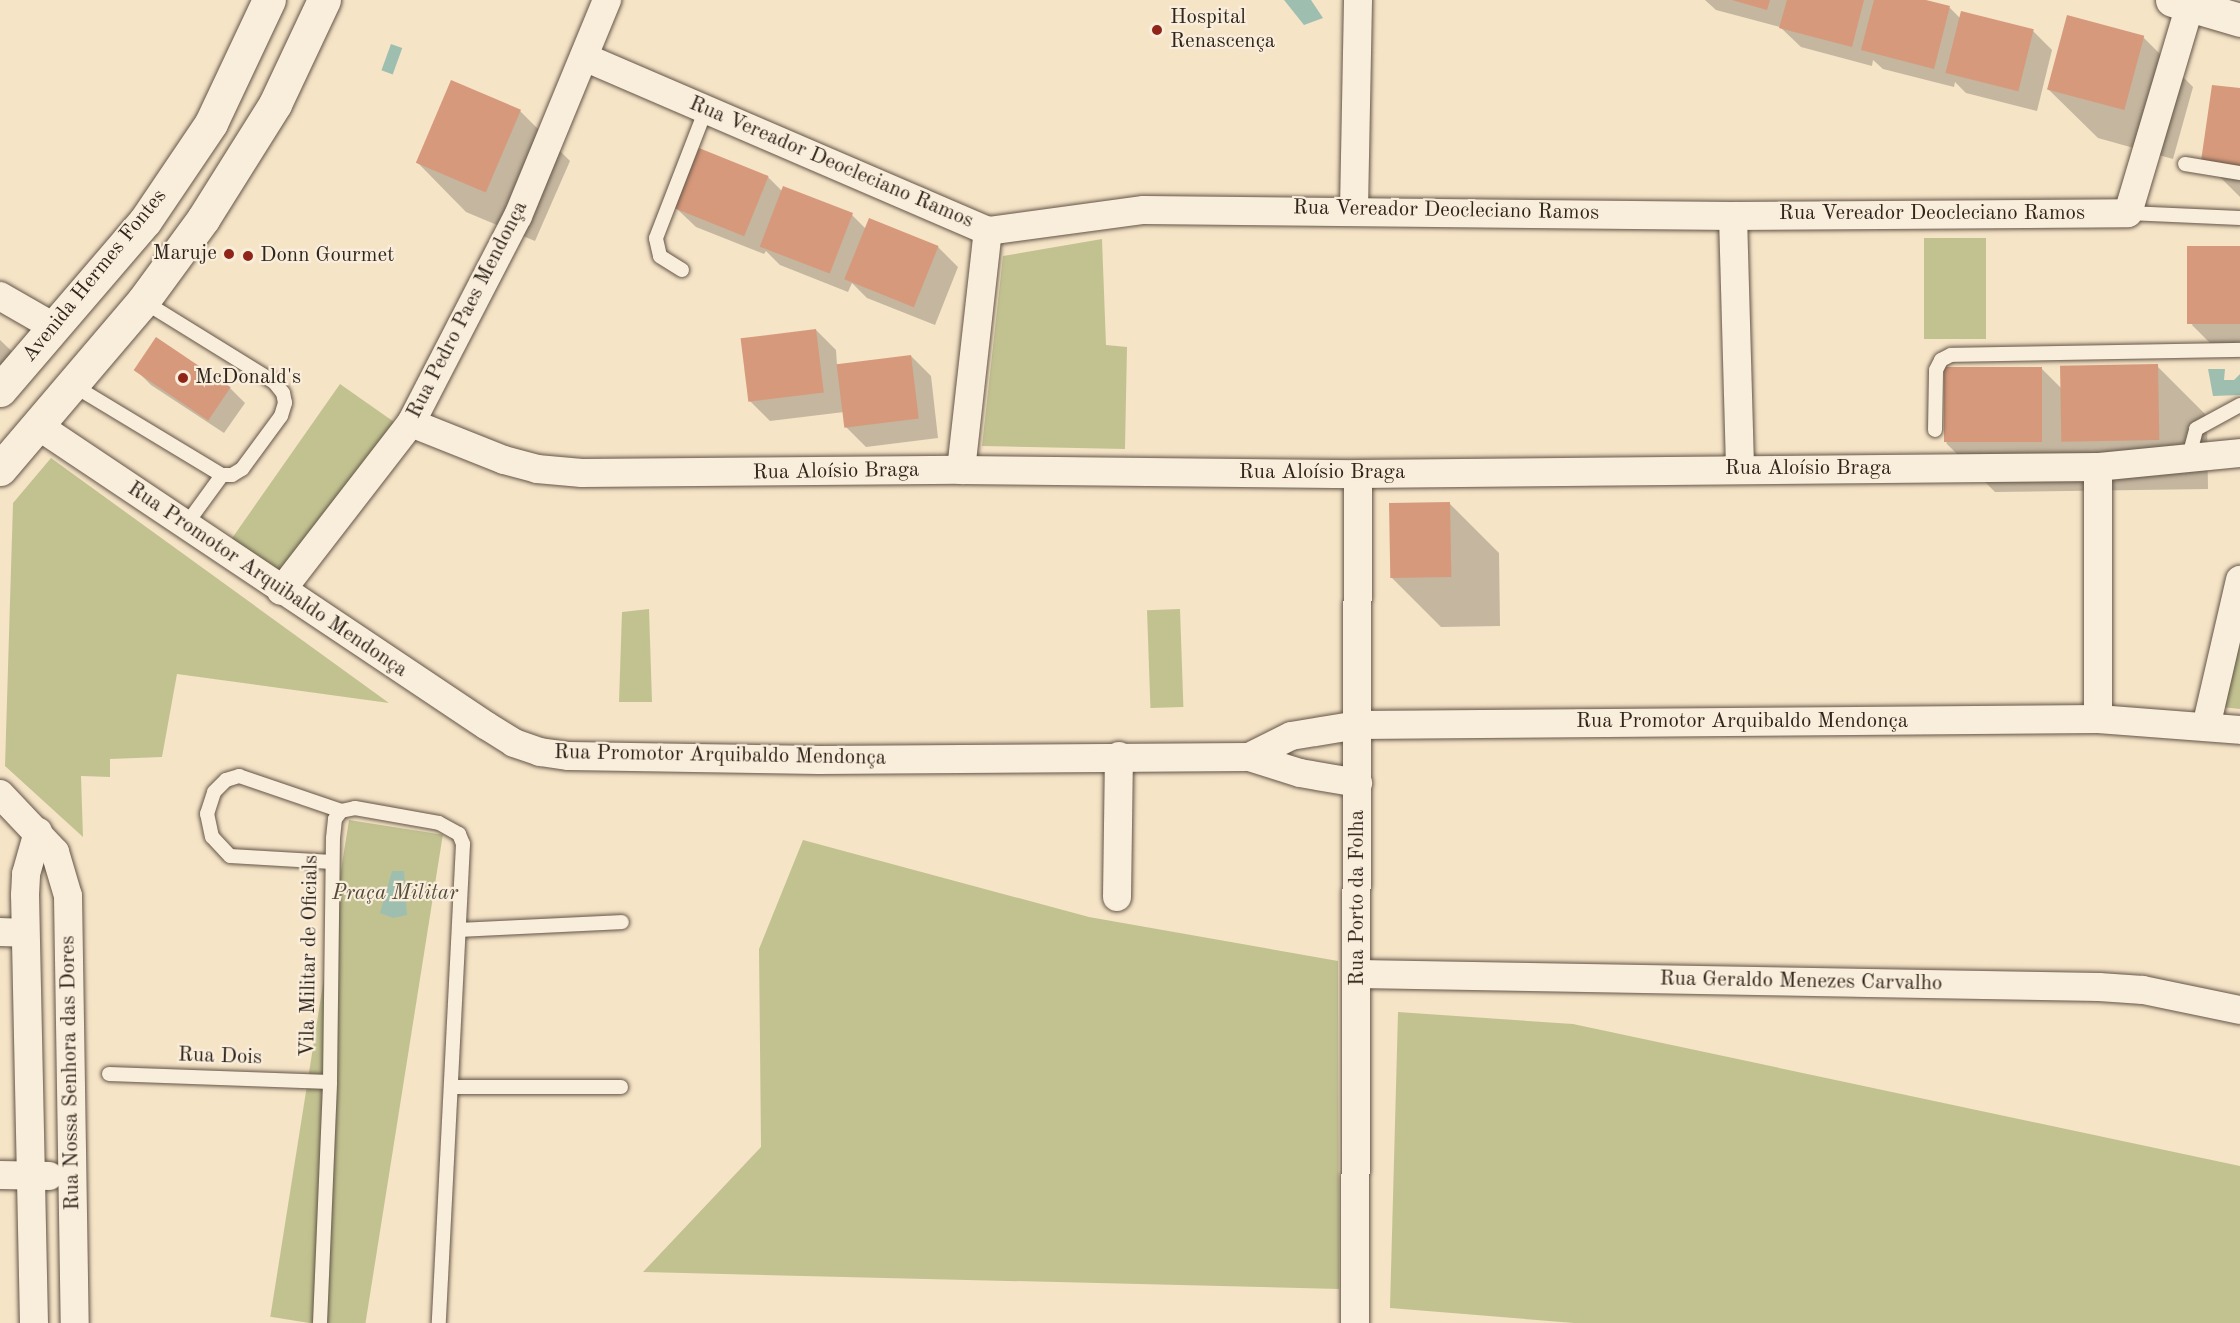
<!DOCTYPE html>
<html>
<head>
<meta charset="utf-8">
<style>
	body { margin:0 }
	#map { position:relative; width:2240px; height:1323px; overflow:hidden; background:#f6e4c7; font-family:"Old Standard TT",serif }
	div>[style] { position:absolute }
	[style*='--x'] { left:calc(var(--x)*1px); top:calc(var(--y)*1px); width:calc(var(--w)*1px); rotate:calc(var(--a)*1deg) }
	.green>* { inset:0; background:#c2c291; transform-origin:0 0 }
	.water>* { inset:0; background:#9ebfb0; transform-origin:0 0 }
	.shadow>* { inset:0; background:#0003 }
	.building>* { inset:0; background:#d7997b; transform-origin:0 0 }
	.roads { filter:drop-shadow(0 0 2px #625547) drop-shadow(0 0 2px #625547) }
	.lane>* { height:14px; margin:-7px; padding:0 7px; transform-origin:7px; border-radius:7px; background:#f9eddb }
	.street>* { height:28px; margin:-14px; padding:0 14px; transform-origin:14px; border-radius:14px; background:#f9eddb }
	.secondary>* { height:33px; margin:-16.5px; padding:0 16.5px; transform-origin:16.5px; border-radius:16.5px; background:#f9eddb }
	.dots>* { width:16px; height:16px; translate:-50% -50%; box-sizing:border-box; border:3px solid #f9eddb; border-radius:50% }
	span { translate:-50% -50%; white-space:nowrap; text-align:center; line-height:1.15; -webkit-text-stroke:4.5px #f9eddb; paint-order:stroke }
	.poi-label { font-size:21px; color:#30251c }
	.left { translate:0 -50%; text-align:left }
	.right { translate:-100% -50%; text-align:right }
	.street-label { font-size:21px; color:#30251c }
	.park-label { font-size:21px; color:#544c39; font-style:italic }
</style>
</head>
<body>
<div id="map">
	<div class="green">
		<i style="left:1924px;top:238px;width:62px;height:101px"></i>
		<i style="clip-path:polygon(1102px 239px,1106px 345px,1127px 347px,1125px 449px,982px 446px,1003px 256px)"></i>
		<i style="left:340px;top:384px;width:70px;height:191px;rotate:35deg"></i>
		<i style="clip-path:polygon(51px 458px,389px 703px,177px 674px,162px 757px,110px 759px,110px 777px,81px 776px,83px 837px,5px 766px,13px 503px)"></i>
		<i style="clip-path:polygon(649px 609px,652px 702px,619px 702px,622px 612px)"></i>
		<i style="left:1180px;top:609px;width:98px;height:33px;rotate:88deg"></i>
		<i style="clip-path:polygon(2240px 639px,2240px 709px,2221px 707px)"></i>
		<i style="left:349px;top:820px;width:95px;height:503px;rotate:9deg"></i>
		<i style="clip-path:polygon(803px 840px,1089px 917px,1338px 961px,1339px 1289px,643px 1272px,761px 1147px,759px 949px)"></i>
		<i style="clip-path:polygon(1398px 1012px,1573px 1024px,2240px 1166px,2240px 1323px,1574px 1323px,1390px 1308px)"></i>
	</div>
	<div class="water">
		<i style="clip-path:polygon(1284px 0,1311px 0,1323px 18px,1304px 25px)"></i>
		<i style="left:391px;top:44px;width:12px;height:28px;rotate:20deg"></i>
		<i style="clip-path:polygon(2208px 369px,2225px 369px,2224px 380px,2234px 380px,2240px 374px,2240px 395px,2213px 396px)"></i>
		<i style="clip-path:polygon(392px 871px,404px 871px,407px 915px,393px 918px,380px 913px)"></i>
	</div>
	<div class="shadow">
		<i style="clip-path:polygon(1705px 0,1920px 0,1950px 8px,1960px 18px,2033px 31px,2052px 50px,2037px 111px,1966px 93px,1955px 82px,1954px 87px,1883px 69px,1873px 60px,1872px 66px,1801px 47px,1780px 27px,1716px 10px)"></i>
		<i style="clip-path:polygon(2068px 17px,2144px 38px,2193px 87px,2173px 159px,2098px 138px,2048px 89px)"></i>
		<i style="clip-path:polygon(2240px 90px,2240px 197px,2203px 160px)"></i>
		<i style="clip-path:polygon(520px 111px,570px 161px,535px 241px,466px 212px,417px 162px)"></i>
		<i style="clip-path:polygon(768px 177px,782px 191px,852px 215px,866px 229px,938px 247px,958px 267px,935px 325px,867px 298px,852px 283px,848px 292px,780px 265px,766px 251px,764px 254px,696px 227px,676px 208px)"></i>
		<i style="clip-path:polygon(2240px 248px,2240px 344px,2212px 345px,2192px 325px)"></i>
		<i style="clip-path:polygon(816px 330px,836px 350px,837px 365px,911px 356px,931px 376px,938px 438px,866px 447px,846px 427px,844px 412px,770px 421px,750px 401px)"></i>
		<i style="clip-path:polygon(0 340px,23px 362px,0 387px)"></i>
		<i style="clip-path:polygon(2157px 366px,2207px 416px,2208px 489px,1995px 492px,1946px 443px,2041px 368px,2062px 389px)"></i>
		<i style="clip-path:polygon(136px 370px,230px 388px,245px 403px,224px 433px,151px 385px)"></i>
		<i style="clip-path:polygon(1449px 503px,1499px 553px,1500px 626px,1441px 627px,1391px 577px)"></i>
	</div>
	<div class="building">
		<i style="clip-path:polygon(1732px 0,1770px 0,1767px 10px)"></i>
		<i style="clip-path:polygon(1787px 0,1864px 0,1852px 47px,1779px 28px)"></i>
		<i style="clip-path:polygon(1874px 0,1926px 0,1950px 6px,1934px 69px,1861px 50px)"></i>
		<i style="left:1961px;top:11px;width:75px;height:64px;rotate:14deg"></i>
		<i style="left:2067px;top:15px;width:80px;height:77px;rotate:15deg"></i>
		<i style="left:451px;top:80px;width:76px;height:90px;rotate:23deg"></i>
		<i style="clip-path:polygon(2212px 85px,2240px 88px,2240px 166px,2201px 161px)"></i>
		<i style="left:699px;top:148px;width:75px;height:65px;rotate:22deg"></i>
		<i style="left:783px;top:186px;width:75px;height:65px;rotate:21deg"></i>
		<i style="left:869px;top:218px;width:75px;height:66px;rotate:22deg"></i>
		<i style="left:2240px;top:246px;width:78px;height:53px;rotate:90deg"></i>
		<i style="left:816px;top:329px;width:64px;height:76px;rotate:83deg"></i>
		<i style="left:156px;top:337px;width:90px;height:40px;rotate:34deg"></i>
		<i style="left:911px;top:355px;width:64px;height:75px;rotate:83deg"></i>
		<i style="left:2158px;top:364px;width:76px;height:98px;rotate:89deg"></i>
		<i style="left:2042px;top:367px;width:75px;height:98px;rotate:90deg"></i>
		<i style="left:1450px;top:502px;width:75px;height:61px;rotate:89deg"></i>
	</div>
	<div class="roads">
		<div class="lane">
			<i style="--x:2185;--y:164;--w:56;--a:9.3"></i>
			<i style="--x:2128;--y:213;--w:112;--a:2.6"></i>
			<i style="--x:682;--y:270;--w:26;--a:-148"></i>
			<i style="--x:660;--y:256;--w:18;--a:-103"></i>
			<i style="--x:656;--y:238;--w:138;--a:-68.8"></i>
			<i style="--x:71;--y:384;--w:176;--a:31.1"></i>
			<i style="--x:222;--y:475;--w:10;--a:0"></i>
			<i style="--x:232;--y:475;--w:12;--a:-31"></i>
			<i style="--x:242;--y:469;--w:66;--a:-53.7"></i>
			<i style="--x:281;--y:416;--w:14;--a:-73"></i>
			<i style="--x:285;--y:403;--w:10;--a:-101"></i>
			<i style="--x:283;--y:393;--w:14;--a:-129"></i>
			<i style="--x:274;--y:382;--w:154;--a:-148.3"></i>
			<i style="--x:1935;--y:430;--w:60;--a:-89"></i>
			<i style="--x:1936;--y:370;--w:11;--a:-63"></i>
			<i style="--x:1941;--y:360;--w:11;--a:-27"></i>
			<i style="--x:1951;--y:355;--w:289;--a:-1"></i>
			<i style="--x:2189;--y:456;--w:28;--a:-75"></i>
			<i style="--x:2196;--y:429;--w:50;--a:-28.6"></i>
			<i style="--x:185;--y:526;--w:63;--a:-54"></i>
			<i style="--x:332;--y:862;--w:102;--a:-176.6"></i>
			<i style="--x:230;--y:856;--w:26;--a:-133"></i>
			<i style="--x:212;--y:837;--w:24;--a:-102"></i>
			<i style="--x:207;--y:814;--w:23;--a:-72"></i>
			<i style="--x:214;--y:792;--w:17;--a:-45"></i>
			<i style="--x:226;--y:780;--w:14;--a:-17"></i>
			<i style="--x:239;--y:776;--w:108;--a:18.9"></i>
			<i style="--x:460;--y:930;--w:162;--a:-2.8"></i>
			<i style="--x:109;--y:1074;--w:221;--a:2.1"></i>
			<i style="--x:452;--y:1087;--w:169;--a:0"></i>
			<i style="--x:320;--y:1323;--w:241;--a:-87.6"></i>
			<i style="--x:330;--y:1082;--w:244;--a:-89.3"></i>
			<i style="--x:333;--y:838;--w:19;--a:-84"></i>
			<i style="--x:335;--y:819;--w:10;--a:-53"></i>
			<i style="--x:341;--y:811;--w:14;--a:-12"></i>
			<i style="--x:355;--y:808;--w:85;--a:10.1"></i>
			<i style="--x:439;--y:823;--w:23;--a:29"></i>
			<i style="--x:459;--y:834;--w:11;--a:68"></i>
			<i style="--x:463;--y:844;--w:480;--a:92.9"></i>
		</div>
		<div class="street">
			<i style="--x:584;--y:57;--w:440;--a:23.3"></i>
			<i style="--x:988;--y:231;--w:157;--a:-7.7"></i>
			<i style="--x:1144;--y:210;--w:589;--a:0.58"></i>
			<i style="--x:1733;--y:216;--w:395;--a:-0.4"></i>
			<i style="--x:2128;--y:213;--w:217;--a:-73.4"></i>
			<i style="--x:1354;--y:209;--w:209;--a:-88.9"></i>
			<i style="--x:1733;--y:216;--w:253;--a:88.4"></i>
			<i style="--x:0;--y:296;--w:62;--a:29.9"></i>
			<i style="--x:411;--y:423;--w:100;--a:21.7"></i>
			<i style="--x:504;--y:460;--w:34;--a:15"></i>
			<i style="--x:537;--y:469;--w:45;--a:5.1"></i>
			<i style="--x:582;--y:473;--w:379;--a:-0.5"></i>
			<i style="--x:961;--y:470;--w:397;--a:0.6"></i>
			<i style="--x:1358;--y:474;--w:740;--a:-0.54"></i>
			<i style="--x:2098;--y:467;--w:143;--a:-5.6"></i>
			<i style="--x:37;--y:425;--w:541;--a:33.78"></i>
			<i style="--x:487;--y:726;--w:32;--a:32"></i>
			<i style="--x:514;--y:743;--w:28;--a:19"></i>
			<i style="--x:540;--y:752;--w:29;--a:8"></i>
			<i style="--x:569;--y:756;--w:250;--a:0.9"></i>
			<i style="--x:819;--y:760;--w:430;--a:-0.4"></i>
			<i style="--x:1249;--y:757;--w:53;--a:17.4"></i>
			<i style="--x:1300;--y:773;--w:59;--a:9.8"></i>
			<i style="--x:2098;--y:467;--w:252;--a:90"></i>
			<i style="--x:961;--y:470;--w:241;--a:-83.6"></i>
			<i style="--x:281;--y:591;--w:212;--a:-52.3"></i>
			<i style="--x:411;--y:423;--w:233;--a:-62.7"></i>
			<i style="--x:518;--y:216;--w:234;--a:-67.6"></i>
			<i style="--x:2206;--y:727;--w:151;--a:-77"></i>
			<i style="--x:1249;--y:757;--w:47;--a:-26.6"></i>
			<i style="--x:1291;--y:736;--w:68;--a:-9.3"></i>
			<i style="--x:1358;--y:725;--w:740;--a:-0.46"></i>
			<i style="--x:2098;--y:719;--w:142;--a:4.4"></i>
			<i style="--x:0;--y:794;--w:80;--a:46.5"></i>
			<i style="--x:55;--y:852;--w:46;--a:73.5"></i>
			<i style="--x:68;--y:896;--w:427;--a:89.1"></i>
			<i style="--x:1117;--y:897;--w:141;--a:-89.2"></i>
			<i style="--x:0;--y:932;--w:25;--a:2"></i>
			<i style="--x:1359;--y:974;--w:740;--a:1.01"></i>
			<i style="--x:2099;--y:987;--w:44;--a:3.9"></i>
			<i style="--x:2143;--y:990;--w:99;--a:11.7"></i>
			<i style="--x:0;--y:1175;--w:49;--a:1.2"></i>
			<i style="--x:34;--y:1323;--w:428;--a:-91.2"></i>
			<i style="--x:25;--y:895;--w:21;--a:-87"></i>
			<i style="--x:26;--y:874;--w:44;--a:-74.1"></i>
			<i style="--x:1355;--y:1323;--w:849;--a:-89.8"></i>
		</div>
		<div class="secondary">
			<i style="--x:2172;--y:0;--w:71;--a:16.4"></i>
			<i style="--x:0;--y:390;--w:223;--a:-49.4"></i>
			<i style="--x:145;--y:221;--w:118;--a:-56"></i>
			<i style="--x:211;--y:123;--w:136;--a:-64.8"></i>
			<i style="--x:0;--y:469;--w:221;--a:-49.6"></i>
			<i style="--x:143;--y:301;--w:102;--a:-53.8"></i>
			<i style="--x:203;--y:219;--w:136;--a:-57.9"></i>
			<i style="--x:275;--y:104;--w:115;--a:-64.8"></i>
		</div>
	</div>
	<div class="dots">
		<i style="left:1157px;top:30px;background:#8f2418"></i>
		<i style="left:229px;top:254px;background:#8f2418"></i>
		<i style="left:248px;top:256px;background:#8f2418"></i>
		<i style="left:183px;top:378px;background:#8f2418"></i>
	</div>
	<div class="poi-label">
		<span class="left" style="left:1170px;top:30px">Hospital<br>Renascença</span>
		<span class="right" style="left:217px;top:254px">Maruje</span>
		<span class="left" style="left:260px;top:256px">Donn Gourmet</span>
		<span class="left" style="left:195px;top:378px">McDonald's</span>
	</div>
	<div class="street-label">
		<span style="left:831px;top:163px;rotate:23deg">Rua Vereador Deocleciano Ramos</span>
		<span style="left:1446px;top:211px;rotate:1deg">Rua Vereador Deocleciano Ramos</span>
		<span style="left:1932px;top:214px">Rua Vereador Deocleciano Ramos</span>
		<span style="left:95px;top:276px;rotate:-51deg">Avenida Hermes Fontes</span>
		<span style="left:468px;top:310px;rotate:-63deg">Rua Pedro Paes Mendonça</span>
		<span style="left:1808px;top:469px">Rua Aloísio Braga</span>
		<span style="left:836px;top:472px;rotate:-1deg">Rua Aloísio Braga</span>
		<span style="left:1322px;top:473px">Rua Aloísio Braga</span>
		<span style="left:267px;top:580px;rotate:34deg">Rua Promotor Arquibaldo Mendonça</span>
		<span style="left:1742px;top:722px">Rua Promotor Arquibaldo Mendonça</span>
		<span style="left:720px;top:756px;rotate:1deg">Rua Promotor Arquibaldo Mendonça</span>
		<span style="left:1358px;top:898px;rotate:-90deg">Rua Porto da Folha</span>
		<span style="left:310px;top:956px;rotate:-89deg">Vila Militar de Oficials</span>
		<span style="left:1801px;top:982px;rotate:1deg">Rua Geraldo Menezes Carvalho</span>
		<span style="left:220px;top:1057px;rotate:2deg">Rua Dois</span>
		<span style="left:71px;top:1073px;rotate:-91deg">Rua Nossa Senhora das Dores</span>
	</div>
	<div class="park-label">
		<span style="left:395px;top:894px">Praça Militar</span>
	</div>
</div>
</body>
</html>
